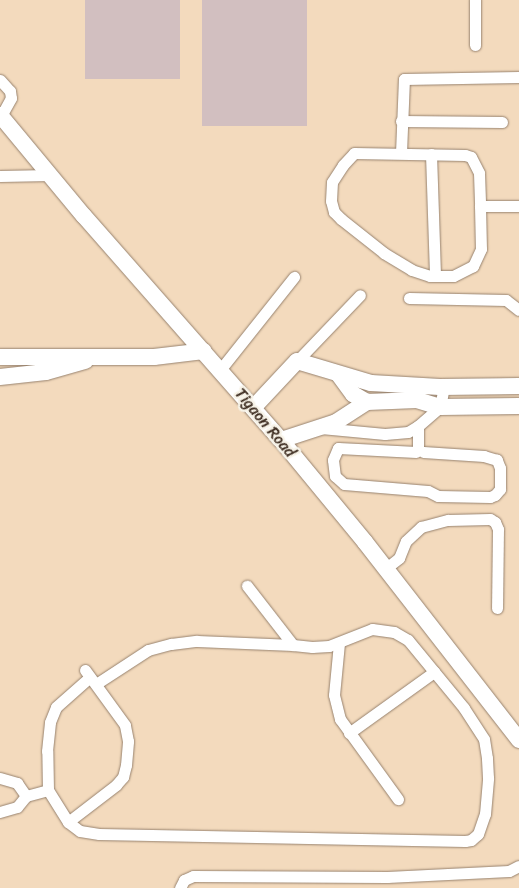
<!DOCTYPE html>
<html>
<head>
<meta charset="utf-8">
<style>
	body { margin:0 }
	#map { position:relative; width:519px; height:888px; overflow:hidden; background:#f3dabd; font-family:Sriracha,sans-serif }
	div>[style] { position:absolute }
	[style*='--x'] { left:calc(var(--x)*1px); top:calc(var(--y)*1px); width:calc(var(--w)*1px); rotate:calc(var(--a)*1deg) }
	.industrial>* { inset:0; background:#d2bfc0; transform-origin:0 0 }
	.roads { filter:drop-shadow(0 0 1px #97826e) drop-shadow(0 0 1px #97826e) }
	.street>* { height:11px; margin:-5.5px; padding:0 5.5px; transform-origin:5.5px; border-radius:5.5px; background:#fff }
	.secondary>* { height:16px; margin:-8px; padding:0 8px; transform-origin:8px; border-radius:8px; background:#fff }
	span { translate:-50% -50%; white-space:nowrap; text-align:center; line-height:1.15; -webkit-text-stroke:5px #f7f3e8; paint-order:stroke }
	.street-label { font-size:16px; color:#3b2a1e }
</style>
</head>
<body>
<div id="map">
	<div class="industrial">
		<i style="left:85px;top:0;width:95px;height:79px"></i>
		<i style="left:202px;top:0;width:105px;height:126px"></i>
	</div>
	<div class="roads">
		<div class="street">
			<i style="--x:475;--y:45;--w:45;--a:-90"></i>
			<i style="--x:0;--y:80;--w:15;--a:48"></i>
			<i style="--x:10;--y:91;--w:7;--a:82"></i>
			<i style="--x:11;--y:98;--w:21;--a:119"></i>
			<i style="--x:401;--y:121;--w:101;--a:0.6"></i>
			<i style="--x:354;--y:153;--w:111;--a:1"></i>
			<i style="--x:465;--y:155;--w:6;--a:18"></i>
			<i style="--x:471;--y:157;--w:18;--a:63"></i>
			<i style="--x:479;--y:173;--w:33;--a:88"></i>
			<i style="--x:480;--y:206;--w:43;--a:88.7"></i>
			<i style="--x:481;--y:249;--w:19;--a:115"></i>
			<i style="--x:473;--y:266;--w:22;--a:153"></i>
			<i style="--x:453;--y:276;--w:23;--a:180"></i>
			<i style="--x:430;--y:276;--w:19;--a:-162"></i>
			<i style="--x:412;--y:270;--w:33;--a:-149"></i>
			<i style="--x:384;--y:253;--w:55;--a:-141.7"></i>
			<i style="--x:341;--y:219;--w:10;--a:-135"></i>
			<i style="--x:334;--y:212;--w:11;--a:-105"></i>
			<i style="--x:331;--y:201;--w:19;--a:-87"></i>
			<i style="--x:332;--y:182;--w:20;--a:-57"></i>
			<i style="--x:343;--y:165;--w:16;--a:-47"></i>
			<i style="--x:401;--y:153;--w:74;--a:-87.7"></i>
			<i style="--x:404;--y:79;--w:115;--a:-1"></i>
			<i style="--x:431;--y:154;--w:122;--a:88.1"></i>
			<i style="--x:0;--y:176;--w:50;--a:-1.1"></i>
			<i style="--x:480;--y:206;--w:39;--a:0"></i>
			<i style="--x:409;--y:298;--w:97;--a:1.2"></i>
			<i style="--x:506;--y:300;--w:16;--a:38"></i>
			<i style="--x:297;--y:361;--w:91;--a:-46.3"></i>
			<i style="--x:220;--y:370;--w:119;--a:-51.5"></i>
			<i style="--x:418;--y:426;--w:21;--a:90"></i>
			<i style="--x:321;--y:428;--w:64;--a:5.4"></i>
			<i style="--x:385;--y:434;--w:23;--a:-5"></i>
			<i style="--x:408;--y:432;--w:12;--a:-31"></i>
			<i style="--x:418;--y:426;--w:29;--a:-41"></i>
			<i style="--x:440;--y:407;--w:20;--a:-79"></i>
			<i style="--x:416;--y:452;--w:78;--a:-177.1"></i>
			<i style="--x:338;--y:448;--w:13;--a:113"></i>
			<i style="--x:333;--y:460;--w:16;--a:83"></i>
			<i style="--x:335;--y:476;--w:12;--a:42"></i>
			<i style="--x:344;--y:484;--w:84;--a:4.8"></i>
			<i style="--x:428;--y:491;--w:11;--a:27"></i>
			<i style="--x:438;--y:496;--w:52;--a:1.1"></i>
			<i style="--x:490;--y:497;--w:5;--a:-22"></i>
			<i style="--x:495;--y:495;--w:8;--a:-50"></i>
			<i style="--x:500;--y:489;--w:21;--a:-90"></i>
			<i style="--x:500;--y:468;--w:9;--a:-111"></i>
			<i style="--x:497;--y:460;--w:14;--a:-163"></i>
			<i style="--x:484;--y:456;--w:61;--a:-176.2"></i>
			<i style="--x:385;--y:569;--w:18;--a:-38"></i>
			<i style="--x:399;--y:558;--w:18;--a:-68"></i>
			<i style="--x:406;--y:541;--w:21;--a:-43"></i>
			<i style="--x:421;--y:527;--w:28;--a:-15"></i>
			<i style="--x:448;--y:520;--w:42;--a:-1.4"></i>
			<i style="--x:490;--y:519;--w:6;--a:31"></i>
			<i style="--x:495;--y:522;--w:8;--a:67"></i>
			<i style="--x:498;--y:529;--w:79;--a:90.7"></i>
			<i style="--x:339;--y:643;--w:52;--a:95.5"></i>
			<i style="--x:334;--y:695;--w:25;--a:76"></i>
			<i style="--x:340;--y:719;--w:99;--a:54.1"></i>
			<i style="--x:96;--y:684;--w:62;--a:-33.2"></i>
			<i style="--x:148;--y:650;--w:24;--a:-15"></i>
			<i style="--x:171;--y:644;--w:26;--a:-7"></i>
			<i style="--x:197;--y:641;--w:96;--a:2.4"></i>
			<i style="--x:349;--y:733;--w:105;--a:-35.7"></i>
			<i style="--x:0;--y:778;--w:18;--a:16"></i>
			<i style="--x:17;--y:783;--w:16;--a:55"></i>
			<i style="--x:26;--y:796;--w:14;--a:129"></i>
			<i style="--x:17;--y:807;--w:18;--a:164"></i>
			<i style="--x:48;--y:790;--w:39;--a:-91"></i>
			<i style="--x:47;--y:751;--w:29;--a:-84"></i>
			<i style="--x:50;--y:722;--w:16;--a:-68"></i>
			<i style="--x:56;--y:707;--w:45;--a:-41.4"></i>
			<i style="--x:26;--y:796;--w:23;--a:-15"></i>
			<i style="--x:48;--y:790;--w:38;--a:58"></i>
			<i style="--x:68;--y:822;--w:15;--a:37"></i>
			<i style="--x:80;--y:831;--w:19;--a:9"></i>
			<i style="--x:99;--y:834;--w:366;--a:1.1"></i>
			<i style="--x:465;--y:841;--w:6;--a:-9"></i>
			<i style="--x:471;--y:840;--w:9;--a:-41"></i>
			<i style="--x:478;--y:834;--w:21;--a:-71"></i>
			<i style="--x:485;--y:814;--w:36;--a:-85"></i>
			<i style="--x:488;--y:778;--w:20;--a:-93"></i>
			<i style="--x:487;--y:758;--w:19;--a:-99"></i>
			<i style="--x:484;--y:739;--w:37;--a:-123"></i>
			<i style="--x:464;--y:708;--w:88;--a:-129.5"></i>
			<i style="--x:408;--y:640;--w:16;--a:-150"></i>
			<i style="--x:394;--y:632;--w:22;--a:-172"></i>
			<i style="--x:372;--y:629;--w:46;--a:158.4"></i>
			<i style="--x:329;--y:646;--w:17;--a:177"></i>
			<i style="--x:312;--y:647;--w:19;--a:-174"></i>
			<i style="--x:293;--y:645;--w:75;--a:-127.9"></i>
			<i style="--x:68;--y:822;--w:61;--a:-37.6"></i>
			<i style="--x:116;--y:785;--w:11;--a:-49"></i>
			<i style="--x:123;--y:777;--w:12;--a:-76"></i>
			<i style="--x:126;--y:765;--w:24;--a:-85"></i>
			<i style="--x:128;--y:741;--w:16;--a:-101"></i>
			<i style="--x:125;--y:725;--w:68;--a:-126"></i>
			<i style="--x:180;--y:888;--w:9;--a:-63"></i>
			<i style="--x:184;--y:880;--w:10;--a:-24"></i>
			<i style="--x:193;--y:876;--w:194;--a:0.3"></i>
			<i style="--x:387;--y:877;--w:122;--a:-2.8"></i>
			<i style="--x:509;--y:871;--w:11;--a:-27"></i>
		</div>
		<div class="secondary">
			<i style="--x:0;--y:115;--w:131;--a:50.3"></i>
			<i style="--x:84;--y:216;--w:298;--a:48.7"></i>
			<i style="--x:281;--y:440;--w:132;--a:50.5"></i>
			<i style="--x:365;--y:542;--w:251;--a:52.1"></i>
			<i style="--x:0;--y:357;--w:154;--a:0"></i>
			<i style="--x:154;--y:357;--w:50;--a:-6.8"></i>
			<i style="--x:339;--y:375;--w:24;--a:54"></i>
			<i style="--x:353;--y:394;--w:16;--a:30"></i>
			<i style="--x:367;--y:402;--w:50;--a:-2.3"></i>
			<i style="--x:417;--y:400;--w:24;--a:17"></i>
			<i style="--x:440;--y:407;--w:79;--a:-0.7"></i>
			<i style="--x:0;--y:377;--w:46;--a:-6.2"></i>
			<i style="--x:46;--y:372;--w:41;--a:-15.8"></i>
			<i style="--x:253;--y:408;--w:64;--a:-46.9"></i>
			<i style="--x:297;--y:361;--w:77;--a:16.6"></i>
			<i style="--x:371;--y:383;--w:69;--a:3.3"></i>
			<i style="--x:440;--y:387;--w:79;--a:-0.7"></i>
			<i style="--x:281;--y:440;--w:58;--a:-18.1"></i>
			<i style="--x:336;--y:422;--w:37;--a:-33"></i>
		</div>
	</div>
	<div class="street-label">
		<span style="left:265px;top:423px;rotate:50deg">Tigaon Road</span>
	</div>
</div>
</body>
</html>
